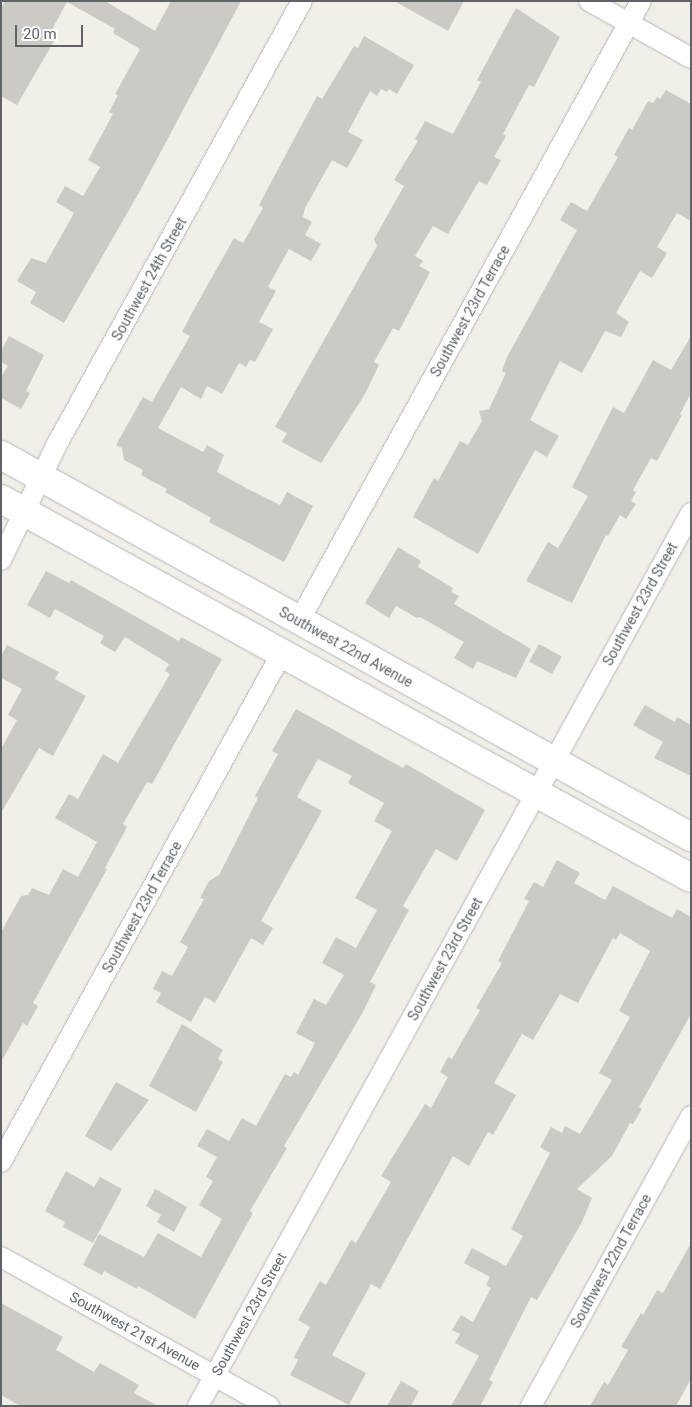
<!DOCTYPE html>
<html>
<head>
<meta charset="utf-8">
<style>
	body { margin:0 }
	#map { position:relative; width:692px; height:1407px; overflow:hidden; background:#f1efe8; font-family:Roboto,sans-serif }
	div>[style] { position:absolute }
	[style*='--x'] { left:calc(var(--x)*1px); top:calc(var(--y)*1px); width:calc(var(--w)*1px); rotate:calc(var(--a)*1deg) }
	.building>* { inset:0; background:#cccac5; transform-origin:0 0 }
	.roads { filter:drop-shadow(0 0 1px #b5b8bc) drop-shadow(0 0 1px #b5b8bc) }
	.street>* { height:20px; margin:-10px; padding:0 10px; transform-origin:10px; border-radius:10px; background:#fff }
	.secondary>* { height:28px; margin:-14px; padding:0 14px; transform-origin:14px; border-radius:14px; background:#fff }
	span { translate:-50% -50%; white-space:nowrap; text-align:center; line-height:1.15; -webkit-text-stroke:4.5px #fff; paint-order:stroke }
	.street-label { font-size:14px; color:#5f6368 }
	.frame { position:absolute; inset:0; border:2px solid #5f6368; pointer-events:none }
	.scale { position:absolute; left:15px; top:25px; width:68px; height:22px; box-sizing:border-box; border:2px solid #5f6368; border-top:0; padding-left:6px; font-size:15px; line-height:18px; white-space:nowrap; color:#5f6368; -webkit-text-stroke:4px #fff; paint-order:stroke }
</style>
</head>
<body>
<div id="map">
	<div class="building">
		<i style="clip-path:polygon(5px 1px,105px 1px,155px 31px,171px 1px,241px 1px,141px 189px,64px 323px,30px 303px,36px 292px,17px 281px,31px 258px,46px 263px,74px 213px,56px 202px,65px 186px,83px 196px,100px 167px,88px 160px,113px 114px,109px 112px,118px 95px,115px 94px,140px 49px,113px 33px,115px 29px,67px 2px,50px 33px,57px 36px,17px 105px,1px 96px,1px 8px)"></i>
		<i style="clip-path:polygon(394px 1px,464px 1px,448px 31px)"></i>
		<i style="clip-path:polygon(516px 8px,560px 37px,534px 87px,529px 85px,503px 134px,506px 136px,494px 157px,501px 160px,487px 185px,479px 181px,448px 234px,433px 226px,415px 256px,423px 261px,419px 266px,430px 272px,399px 331px,393px 328px,374px 362px,379px 365px,365px 394px,321px 463px,282px 442px,287px 433px,275px 427px,377px 246px,374px 239px,404px 186px,394px 180px,418px 141px,415px 139px,425px 121px,453px 134px,481px 82px,477px 80px)"></i>
		<i style="clip-path:polygon(364px 36px,414px 65px,397px 94px,389px 89px,387px 92px,381px 89px,377px 96px,370px 91px,348px 132px,363px 140px,347px 168px,332px 160px,305px 208px,303px 217px,312px 222px,305px 235px,321px 244px,311px 261px,289px 249px,268px 287px,276px 291px,259px 322px,273px 329px,255px 362px,250px 360px,246px 367px,239px 363px,222px 394px,207px 386px,201px 399px,181px 387px,158px 428px,203px 452px,207px 445px,224px 455px,217px 472px,246px 488px,280px 505px,287px 492px,313px 506px,284px 562px,209px 522px,211px 518px,165px 492px,167px 489px,141px 475px,143px 470px,124px 460px,122px 448px,116px 445px,143px 397px,152px 402px,190px 336px,182px 332px,193px 311px,234px 238px,243px 243px,263px 208px,259px 205px,317px 96px,322px 99px,354px 46px,358px 48px)"></i>
		<i style="clip-path:polygon(666px 90px,691px 104px,691px 221px,677px 213px,657px 247px,667px 253px,652px 278px,640px 271px,616px 313px,629px 322px,621px 337px,605px 331px,582px 373px,560px 361px,530px 420px,559px 436px,547px 457px,535px 450px,478px 554px,413px 517px,434px 478px,438px 481px,460px 441px,468px 445px,482px 421px,479px 411px,489px 409px,506px 373px,502px 371px,507px 357px,577px 230px,560px 220px,565px 211px,571px 202px,587px 211px,618px 157px,614px 155px,629px 128px,632px 130px,648px 101px,653px 103px,657px 97px,660px 99px)"></i>
		<i style="clip-path:polygon(9px 336px,44px 355px,26px 391px,30px 393px,21px 409px,1px 398px,1px 377px,8px 366px,1px 362px,1px 351px)"></i>
		<i style="clip-path:polygon(691px 336px,691px 393px,680px 414px,682px 415px,657px 461px,651px 458px,633px 490px,636px 492px,631px 501px,636px 504px,626px 519px,620px 515px,608px 536px,606px 535px,572px 603px,526px 581px,548px 542px,558px 548px,588px 496px,572px 487px,613px 407px,624px 413px,653px 360px,671px 370px)"></i>
		<i style="clip-path:polygon(398px 547px,421px 561px,418px 567px,453px 588px,451px 592px,459px 596px,454px 604px,531px 649px,516px 678px,477px 661px,473px 669px,454px 658px,464px 642px,420px 617px,417px 618px,396px 606px,389px 618px,365px 603px)"></i>
		<i style="clip-path:polygon(46px 571px,69px 583px,71px 580px,179px 641px,181px 637px,222px 659px,152px 784px,147px 782px,123px 824px,127px 827px,105px 868px,107px 869px,33px 1003px,38px 1006px,27px 1026px,23px 1023px,1px 1062px,1px 932px,21px 896px,28px 895px,32px 888px,49px 895px,63px 869px,78px 877px,97px 842px,55px 818px,69px 794px,78px 799px,103px 754px,118px 763px,170px 674px,165px 671px,169px 664px,125px 637px,115px 652px,100px 643px,104px 636px,55px 609px,50px 618px,27px 605px)"></i>
		<i style="left:539px;top:644px;width:26px;height:20px;rotate:29deg"></i>
		<i style="clip-path:polygon(7px 645px,59px 672px,55px 679px,86px 696px,53px 756px,39px 748px,1px 813px,1px 749px,17px 720px,8px 715px,22px 689px,1px 678px,1px 656px)"></i>
		<i style="clip-path:polygon(645px 705px,675px 722px,677px 717px,691px 725px,691px 776px,654px 758px,663px 742px,633px 725px)"></i>
		<i style="clip-path:polygon(296px 709px,403px 768px,406px 764px,485px 810px,457px 861px,436px 849px,403px 906px,409px 910px,370px 982px,376px 985px,363px 1012px,284px 1146px,287px 1148px,250px 1211px,253px 1213px,195px 1319px,138px 1286px,137px 1289px,104px 1271px,102px 1275px,83px 1265px,99px 1234px,144px 1257px,158px 1233px,201px 1257px,222px 1219px,199px 1205px,213px 1181px,206px 1177px,217px 1157px,197px 1146px,207px 1129px,229px 1141px,242px 1118px,256px 1126px,285px 1074px,291px 1077px,294px 1072px,298px 1075px,315px 1043px,296px 1033px,314px 999px,326px 1005px,344px 975px,322px 963px,336px 937px,356px 948px,377px 910px,355px 898px,392px 831px,374px 821px,384px 803px,348px 783px,352px 776px,318px 759px,297px 797px,322px 811px,261px 921px,273px 928px,263px 945px,251px 938px,215px 1003px,205px 997px,191px 1022px,156px 1002px,161px 993px,153px 989px,162px 971px,172px 976px,188px 947px,180px 942px,204px 899px,200px 898px,209px 881px,219px 875px,258px 798px,255px 796px,278px 754px,272px 751px)"></i>
		<i style="clip-path:polygon(557px 860px,580px 873px,574px 883px,605px 900px,613px 886px,672px 918px,677px 909px,691px 917px,691px 1014px,639px 1107px,642px 1109px,633px 1124px,630px 1123px,612px 1156px,577px 1189px,592px 1198px,582px 1222px,537px 1300px,531px 1297px,489px 1380px,493px 1382px,480px 1406px,451px 1406px,479px 1356px,455px 1343px,460px 1334px,452px 1330px,461px 1315px,473px 1322px,491px 1288px,486px 1285px,490px 1277px,464px 1263px,472px 1248px,506px 1266px,523px 1236px,511px 1229px,550px 1153px,540px 1147px,551px 1127px,562px 1133px,565px 1126px,580px 1134px,612px 1080px,599px 1073px,630px 1017px,619px 1011px,650px 951px,620px 933px,616px 940px,613px 938px,578px 1003px,560px 994px,533px 1040px,522px 1034px,494px 1083px,516px 1095px,493px 1135px,488px 1132px,469px 1166px,453px 1156px,380px 1289px,371px 1284px,332px 1355px,366px 1373px,349px 1405px,290px 1375px,298px 1360px,294px 1357px,310px 1327px,298px 1320px,320px 1281px,326px 1285px,351px 1240px,356px 1243px,391px 1182px,381px 1176px,425px 1104px,431px 1108px,448px 1077px,440px 1072px,448px 1057px,452px 1059px,480px 1010px,476px 1008px,502px 963px,498px 961px,529px 901px,524px 899px,534px 882px,543px 887px)"></i>
		<i style="clip-path:polygon(182px 1024px,223px 1050px,218px 1059px,223px 1062px,196px 1112px,149px 1086px)"></i>
		<i style="clip-path:polygon(116px 1082px,149px 1100px,111px 1151px,85px 1136px)"></i>
		<i style="clip-path:polygon(66px 1171px,94px 1187px,100px 1177px,122px 1189px,93px 1243px,63px 1227px,65px 1222px,45px 1211px)"></i>
		<i style="clip-path:polygon(155px 1189px,187px 1207px,174px 1232px,157px 1222px,161px 1215px,146px 1206px)"></i>
		<i style="clip-path:polygon(691px 1243px,691px 1379px,676px 1406px,590px 1406px,604px 1382px,608px 1385px,628px 1350px,621px 1347px,641px 1313px,643px 1315px,657px 1290px,663px 1293px)"></i>
		<i style="clip-path:polygon(1px 1303px,63px 1337px,56px 1350px,94px 1372px,100px 1363px,139px 1385px,134px 1393px,158px 1406px,20px 1406px,1px 1395px)"></i>
		<i style="clip-path:polygon(401px 1381px,419px 1391px,411px 1406px,387px 1406px)"></i>
	</div>
	<div class="roads">
		<div class="street">
			<i style="--x:589;--y:1;--w:117;--a:29.2"></i>
			<i style="--x:1;--y:560;--w:129;--a:-64.2"></i>
			<i style="--x:57;--y:444;--w:506;--a:-61.06"></i>
			<i style="--x:299;--y:621;--w:708;--a:-61.12"></i>
			<i style="--x:1;--y:1162;--w:581;--a:-61.1"></i>
			<i style="--x:1;--y:1257;--w:307;--a:29.1"></i>
			<i style="--x:198;--y:1406;--w:1020;--a:-61.1"></i>
			<i style="--x:531;--y:1406;--w:331;--a:-61.1"></i>
		</div>
		<div class="secondary">
			<i style="--x:1;--y:455;--w:789;--a:28.97"></i>
			<i style="--x:1;--y:499;--w:787;--a:28.78"></i>
		</div>
	</div>
	<div class="street-label">
		<span style="left:149px;top:279px;rotate:-61deg">Southwest 24th Street</span>
		<span style="left:470px;top:311px;rotate:-61deg">Southwest 23rd Terrace</span>
		<span style="left:640px;top:604px;rotate:-61deg">Southwest 23rd Street</span>
		<span style="left:346px;top:647px;rotate:29deg">Southwest 22nd Avenue</span>
		<span style="left:142px;top:907px;rotate:-61deg">Southwest 23rd Terrace</span>
		<span style="left:445px;top:959px;rotate:-61deg">Southwest 23rd Street</span>
		<span style="left:611px;top:1261px;rotate:-61deg">Southwest 22nd Terrace</span>
		<span style="left:249px;top:1314px;rotate:-61deg">Southwest 23rd Street</span>
		<span style="left:135px;top:1331px;rotate:29deg">Southwest 21st Avenue</span>
	</div>
	<div class="frame"></div>
	<div class="scale">20 m</div>
</div>
</body>
</html>
